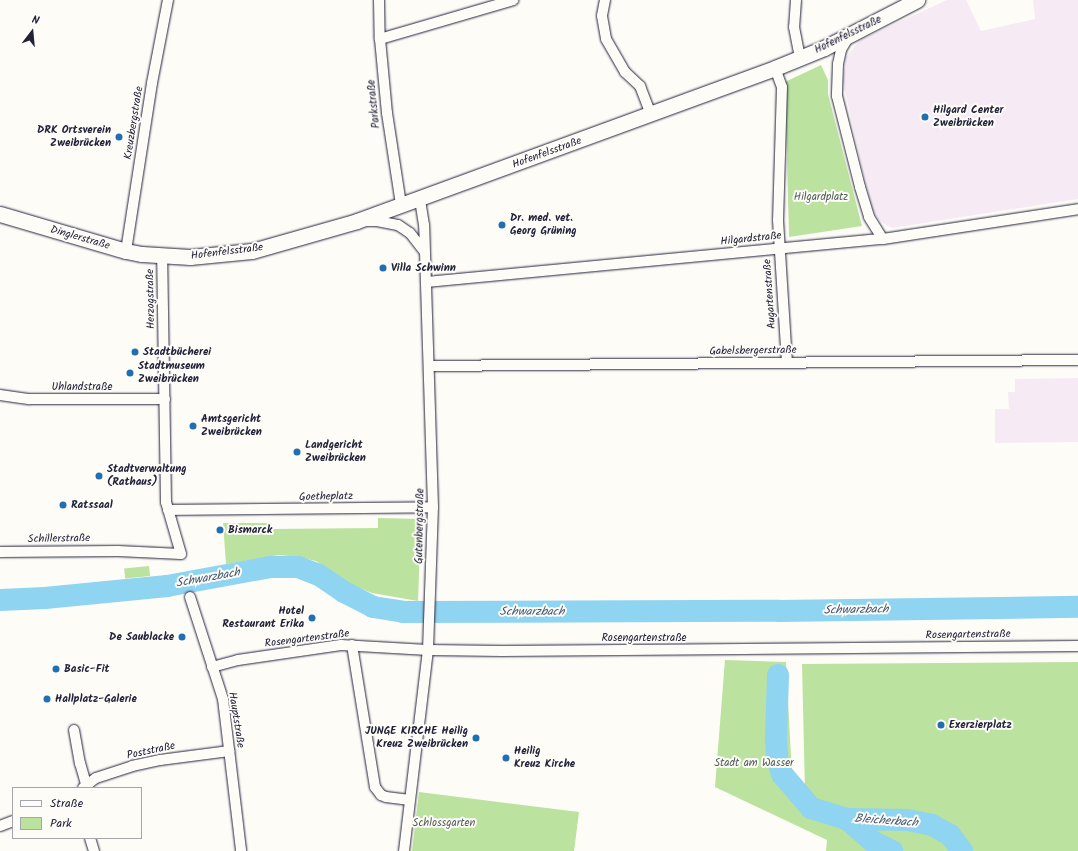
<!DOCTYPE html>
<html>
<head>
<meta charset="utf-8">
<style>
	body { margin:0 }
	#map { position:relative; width:1078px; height:851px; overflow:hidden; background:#fdfcf7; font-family:Kalam,sans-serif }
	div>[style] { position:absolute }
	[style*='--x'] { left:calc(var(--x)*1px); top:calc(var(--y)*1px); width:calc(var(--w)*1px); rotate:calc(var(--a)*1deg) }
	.built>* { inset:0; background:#f6ebf5 }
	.green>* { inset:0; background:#bbe29e; transform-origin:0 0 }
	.river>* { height:22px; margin:-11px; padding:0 11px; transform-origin:11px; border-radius:11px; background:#8fd4f1 }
	.roads { filter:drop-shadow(0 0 1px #22223b) drop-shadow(0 0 1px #22223b) }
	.street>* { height:10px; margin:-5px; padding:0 5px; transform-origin:5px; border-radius:5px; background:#fdfcf7 }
	.secondary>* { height:15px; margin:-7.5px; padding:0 7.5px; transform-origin:7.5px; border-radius:7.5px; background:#fdfcf7 }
	.dots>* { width:11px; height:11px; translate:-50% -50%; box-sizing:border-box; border:2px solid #fdfcf7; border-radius:50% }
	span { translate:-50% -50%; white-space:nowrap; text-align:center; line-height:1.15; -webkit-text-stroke:4px #fdfcf7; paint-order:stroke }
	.street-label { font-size:11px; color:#22223b }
	.poi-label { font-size:11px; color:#22223b; font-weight:700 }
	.left { translate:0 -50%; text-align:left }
	.right { translate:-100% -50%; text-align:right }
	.park-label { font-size:11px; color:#505c59 }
	.water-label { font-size:12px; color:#435772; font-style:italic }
	.legend { position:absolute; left:12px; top:787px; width:130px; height:52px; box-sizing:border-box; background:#fdfcf7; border:1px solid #a5a5ac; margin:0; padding:5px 7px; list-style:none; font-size:12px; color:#22223b }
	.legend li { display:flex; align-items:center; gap:8px; height:20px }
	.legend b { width:20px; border:1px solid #a5a5ac }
	.north { position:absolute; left:12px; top:12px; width:40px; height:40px; -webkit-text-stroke:3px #fdfcf7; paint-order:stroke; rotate:16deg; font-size:11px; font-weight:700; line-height:16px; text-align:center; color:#22223b }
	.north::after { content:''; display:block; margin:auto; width:14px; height:18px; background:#22223b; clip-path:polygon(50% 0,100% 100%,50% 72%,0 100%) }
</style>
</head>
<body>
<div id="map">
	<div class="built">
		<i style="clip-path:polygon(947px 0,966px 0,981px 31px,1035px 19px,1033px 0,1078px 0,1078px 199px,892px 228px,881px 222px,871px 208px,843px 82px,846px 57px,860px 40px)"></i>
		<i style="clip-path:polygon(1078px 378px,1078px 442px,995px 443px,995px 409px,1009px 409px,1008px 392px,1015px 392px,1015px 379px)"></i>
	</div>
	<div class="green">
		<i style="clip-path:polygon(821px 65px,828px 80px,828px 94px,862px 226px,789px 237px,785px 82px)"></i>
		<i style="clip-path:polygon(378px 518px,421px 519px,418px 601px,372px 593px,352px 585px,316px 561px,299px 557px,279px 555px,226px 564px,223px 523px,271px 523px,271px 529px,378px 528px)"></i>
		<i style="left:149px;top:566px;width:10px;height:25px;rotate:84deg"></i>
		<i style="clip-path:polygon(725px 660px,786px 662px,792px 776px,805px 791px,802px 664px,1078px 662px,1078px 851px,826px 851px,827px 840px,715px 787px)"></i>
		<i style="clip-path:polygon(419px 792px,579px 812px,574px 851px,412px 851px)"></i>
	</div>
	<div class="river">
		<i style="--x:0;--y:600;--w:45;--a:-2.5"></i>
		<i style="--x:45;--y:598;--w:123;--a:-5.6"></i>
		<i style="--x:167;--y:586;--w:106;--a:-10.4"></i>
		<i style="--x:271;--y:567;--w:27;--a:0"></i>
		<i style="--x:298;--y:567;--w:22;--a:21"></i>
		<i style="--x:319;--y:575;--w:30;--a:34"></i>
		<i style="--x:344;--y:592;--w:33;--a:27"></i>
		<i style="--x:373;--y:607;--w:30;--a:9"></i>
		<i style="--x:403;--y:612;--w:376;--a:-0.2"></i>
		<i style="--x:779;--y:611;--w:299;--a:-0.8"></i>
		<i style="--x:778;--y:675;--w:62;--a:91.8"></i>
		<i style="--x:776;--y:737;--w:20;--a:87"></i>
		<i style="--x:777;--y:757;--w:18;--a:74"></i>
		<i style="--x:782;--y:774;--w:45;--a:49.5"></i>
		<i style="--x:811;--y:808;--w:38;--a:17"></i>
		<i style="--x:847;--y:819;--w:37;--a:41"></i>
		<i style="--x:875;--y:843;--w:19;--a:25"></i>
		<i style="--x:847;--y:819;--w:60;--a:1"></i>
		<i style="--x:907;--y:820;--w:25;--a:11"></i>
		<i style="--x:932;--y:825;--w:21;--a:29"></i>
		<i style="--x:950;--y:835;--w:20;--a:53"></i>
	</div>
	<div class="roads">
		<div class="street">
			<i style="--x:379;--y:0;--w:39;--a:89"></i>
			<i style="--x:380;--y:39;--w:74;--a:84.6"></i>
			<i style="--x:387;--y:113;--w:93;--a:81.3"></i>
			<i style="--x:605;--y:0;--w:16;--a:101"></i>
			<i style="--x:602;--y:16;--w:23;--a:80"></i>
			<i style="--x:606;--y:39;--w:38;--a:60"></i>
			<i style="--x:625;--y:72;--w:21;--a:43"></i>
			<i style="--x:640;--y:86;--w:30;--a:69"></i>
			<i style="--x:796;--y:0;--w:27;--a:94"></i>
			<i style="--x:794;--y:27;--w:32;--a:79"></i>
			<i style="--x:849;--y:36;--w:16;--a:120"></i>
			<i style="--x:841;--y:50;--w:14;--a:102"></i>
			<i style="--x:838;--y:64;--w:32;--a:92"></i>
			<i style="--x:837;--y:96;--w:94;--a:75.8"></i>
			<i style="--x:860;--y:187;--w:31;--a:73"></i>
			<i style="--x:869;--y:217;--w:26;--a:58"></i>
			<i style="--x:380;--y:39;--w:139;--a:-16.3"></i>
			<i style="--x:775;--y:68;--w:20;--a:70"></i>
			<i style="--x:782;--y:87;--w:133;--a:91.7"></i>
			<i style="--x:778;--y:220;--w:142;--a:86.4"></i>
			<i style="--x:366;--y:221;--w:11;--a:0"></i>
			<i style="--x:377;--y:221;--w:21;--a:11"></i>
			<i style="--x:398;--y:225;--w:14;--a:34"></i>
			<i style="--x:410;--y:233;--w:23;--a:52"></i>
			<i style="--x:126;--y:251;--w:170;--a:-81.2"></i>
			<i style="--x:152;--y:83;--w:85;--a:-79.1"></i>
			<i style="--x:426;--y:282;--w:459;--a:-5.4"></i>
			<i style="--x:883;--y:239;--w:197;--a:-8.7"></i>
			<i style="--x:429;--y:366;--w:649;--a:-0.53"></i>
			<i style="--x:0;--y:395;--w:30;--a:8"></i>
			<i style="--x:30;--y:399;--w:135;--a:0"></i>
			<i style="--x:168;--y:510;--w:265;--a:-0.6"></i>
			<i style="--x:0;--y:552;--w:118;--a:-0.5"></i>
			<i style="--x:118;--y:551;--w:63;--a:2.7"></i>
			<i style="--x:181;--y:554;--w:54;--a:-106.1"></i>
			<i style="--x:166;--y:502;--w:246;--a:-90.9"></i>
			<i style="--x:190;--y:597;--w:107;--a:72.1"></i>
			<i style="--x:223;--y:699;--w:153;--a:83.2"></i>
			<i style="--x:352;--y:645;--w:144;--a:80.8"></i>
			<i style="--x:375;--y:787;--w:10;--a:53"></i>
			<i style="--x:381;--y:795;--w:5;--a:22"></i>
			<i style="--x:386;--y:797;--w:24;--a:7"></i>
			<i style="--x:212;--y:667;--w:27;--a:-15"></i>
			<i style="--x:238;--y:660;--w:104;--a:-8.3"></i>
			<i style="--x:341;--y:645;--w:87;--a:3.3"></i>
			<i style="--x:428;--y:650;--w:74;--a:0.8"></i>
			<i style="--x:502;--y:651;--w:576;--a:-0.5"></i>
			<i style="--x:74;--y:730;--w:34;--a:80"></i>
			<i style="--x:80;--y:763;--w:22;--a:74"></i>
			<i style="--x:83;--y:788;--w:16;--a:-38"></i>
			<i style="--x:96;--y:778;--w:38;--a:-18"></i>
			<i style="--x:132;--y:766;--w:29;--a:-12"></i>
			<i style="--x:160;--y:760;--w:70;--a:-7.4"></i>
			<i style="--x:0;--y:826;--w:14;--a:-21"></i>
			<i style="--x:90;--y:838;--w:14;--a:73"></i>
			<i style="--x:404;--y:851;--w:202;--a:-83.2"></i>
			<i style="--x:428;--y:650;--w:143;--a:-88"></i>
			<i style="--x:433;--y:507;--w:282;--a:-91.8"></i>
			<i style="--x:424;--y:225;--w:26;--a:-99"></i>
		</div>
		<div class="secondary">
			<i style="--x:0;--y:214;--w:131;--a:16.4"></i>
			<i style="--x:126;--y:251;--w:16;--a:11"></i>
			<i style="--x:142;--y:254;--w:48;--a:3.6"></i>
			<i style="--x:190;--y:257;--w:62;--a:-5.5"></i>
			<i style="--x:252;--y:251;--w:109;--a:-15.9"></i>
			<i style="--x:357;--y:221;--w:445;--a:-20.1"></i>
			<i style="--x:775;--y:68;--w:53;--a:-22.2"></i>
			<i style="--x:824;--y:48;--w:105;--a:-27.3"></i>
		</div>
	</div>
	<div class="dots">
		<i style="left:925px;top:117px;background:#1f6fb2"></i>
		<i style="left:119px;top:137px;background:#1f6fb2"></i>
		<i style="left:502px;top:225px;background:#1f6fb2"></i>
		<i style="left:383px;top:268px;background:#1f6fb2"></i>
		<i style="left:135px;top:352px;background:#1f6fb2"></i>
		<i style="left:130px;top:373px;background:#1f6fb2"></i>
		<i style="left:193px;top:426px;background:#1f6fb2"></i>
		<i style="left:297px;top:452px;background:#1f6fb2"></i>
		<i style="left:99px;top:476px;background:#1f6fb2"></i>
		<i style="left:63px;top:505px;background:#1f6fb2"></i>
		<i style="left:220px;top:530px;background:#1f6fb2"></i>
		<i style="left:312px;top:618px;background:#1f6fb2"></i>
		<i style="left:182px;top:637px;background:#1f6fb2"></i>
		<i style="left:56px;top:669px;background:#1f6fb2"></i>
		<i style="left:47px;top:699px;background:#1f6fb2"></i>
		<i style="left:941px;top:725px;background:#1f6fb2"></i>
		<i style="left:476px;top:738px;background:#1f6fb2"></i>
		<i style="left:506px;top:758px;background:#1f6fb2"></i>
	</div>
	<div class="street-label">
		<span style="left:848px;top:35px;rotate:-26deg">Hofenfelsstraße</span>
		<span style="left:374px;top:104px;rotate:-96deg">Parkstraße</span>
		<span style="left:134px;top:123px;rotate:-81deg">Kreuzbergstraße</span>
		<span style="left:547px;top:153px;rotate:-20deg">Hofenfelsstraße</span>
		<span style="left:80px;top:238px;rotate:16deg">Dinglerstraße</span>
		<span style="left:751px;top:239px;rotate:-6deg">Hilgardstraße</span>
		<span style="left:227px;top:252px;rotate:-7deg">Hofenfelsstraße</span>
		<span style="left:770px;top:294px;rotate:-94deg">Augartenstraße</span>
		<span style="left:151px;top:299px;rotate:-91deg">Herzogstraße</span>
		<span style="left:753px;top:351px;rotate:-1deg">Gabelsbergerstraße</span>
		<span style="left:82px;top:387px">Uhlandstraße</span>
		<span style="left:326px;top:497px;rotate:-1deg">Goetheplatz</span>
		<span style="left:420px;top:526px;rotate:-89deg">Gutenbergstraße</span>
		<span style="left:59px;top:539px;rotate:-1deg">Schillerstraße</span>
		<span style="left:968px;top:635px;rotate:-1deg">Rosengartenstraße</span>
		<span style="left:644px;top:638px">Rosengartenstraße</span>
		<span style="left:307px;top:639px;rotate:-7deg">Rosengartenstraße</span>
		<span style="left:236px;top:720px;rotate:81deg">Hauptstraße</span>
		<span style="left:151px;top:751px;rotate:-12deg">Poststraße</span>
	</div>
	<div class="poi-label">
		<span class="left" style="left:933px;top:117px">Hilgard Center<br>Zweibrücken</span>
		<span class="right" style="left:111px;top:137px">DRK Ortsverein<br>Zweibrücken</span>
		<span class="left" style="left:510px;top:225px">Dr. med. vet.<br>Georg Grüning</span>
		<span class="left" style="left:391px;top:268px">Villa Schwinn</span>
		<span class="left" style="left:143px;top:352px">Stadtbücherei</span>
		<span class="left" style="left:138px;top:373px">Stadtmuseum<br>Zweibrücken</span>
		<span class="left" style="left:201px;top:426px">Amtsgericht<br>Zweibrücken</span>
		<span class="left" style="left:305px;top:452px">Landgericht<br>Zweibrücken</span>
		<span class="left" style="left:107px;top:476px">Stadtverwaltung<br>(Rathaus)</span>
		<span class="left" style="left:71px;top:505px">Ratssaal</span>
		<span class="left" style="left:228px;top:530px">Bismarck</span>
		<span class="right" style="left:304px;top:618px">Hotel<br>Restaurant Erika</span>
		<span class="right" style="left:174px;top:637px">De Saublacke</span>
		<span class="left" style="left:64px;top:669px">Basic-Fit</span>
		<span class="left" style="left:55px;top:699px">Hallplatz-Galerie</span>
		<span class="left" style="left:949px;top:725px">Exerzierplatz</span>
		<span class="right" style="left:468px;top:738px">JUNGE KIRCHE Heilig<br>Kreuz Zweibrücken</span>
		<span class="left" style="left:514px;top:758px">Heilig<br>Kreuz Kirche</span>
	</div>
	<div class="park-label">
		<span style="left:821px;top:197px">Hilgardplatz</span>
		<span style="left:754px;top:763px">Stadt am Wasser</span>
		<span style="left:444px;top:823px">Schlossgarten</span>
	</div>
	<div class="water-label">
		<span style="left:208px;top:578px;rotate:-10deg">Schwarzbach</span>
		<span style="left:856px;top:610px;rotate:-1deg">Schwarzbach</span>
		<span style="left:532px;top:612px">Schwarzbach</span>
		<span style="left:886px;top:821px;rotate:4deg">Bleicherbach</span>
	</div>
	<ul class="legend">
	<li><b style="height:5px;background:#fdfcf7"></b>Straße</li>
	<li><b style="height:11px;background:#bbe29e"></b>Park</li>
	</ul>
	<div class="north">N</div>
</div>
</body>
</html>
